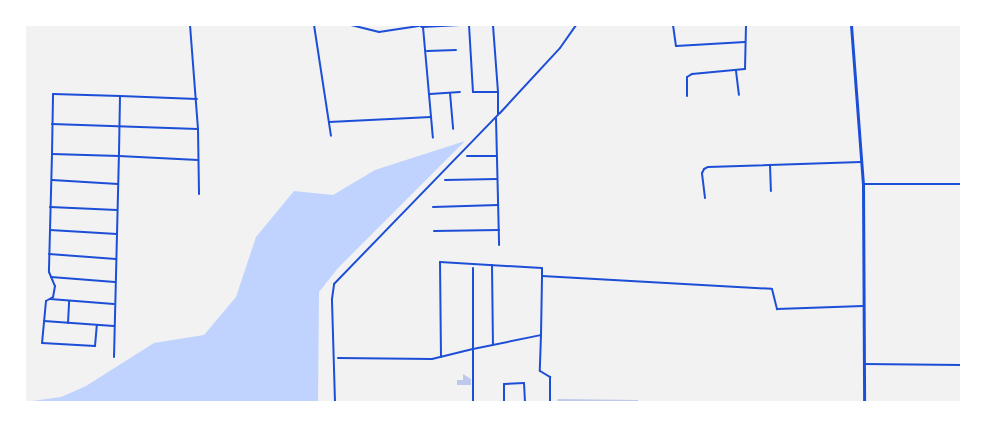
<!DOCTYPE html>
<html>
<head>
<meta charset="utf-8">
<style>
	body { margin:0 }
	#map { position:relative; width:986px; height:427px; overflow:hidden; background:#f2f2f2; font-family:"Sofia Sans Condensed",sans-serif }
	div>[style] { position:absolute }
	[style*='--x'] { left:calc(var(--x)*1px); top:calc(var(--y)*1px); width:calc(var(--w)*1px); rotate:calc(var(--a)*1deg) }
	.water>* { inset:0; background:#bfd3fe }
	.building>* { inset:0; background:#bdc9ec }
	.minor>* { height:2px; margin:-1px; padding:0 1px; transform-origin:1px; border-radius:1px; background:#1d4ed8 }
	.secondary>* { height:3px; margin:-1.5px; padding:0 1.5px; transform-origin:1.5px; border-radius:1.5px; background:#1d4ed8 }
	span { translate:-50% -50%; white-space:nowrap; text-align:center; line-height:1.15; -webkit-text-stroke:4px #fff; paint-order:stroke }
	.frame { position:absolute; inset:0; border:26px solid #fff; pointer-events:none }
</style>
</head>
<body>
<div id="map">
	<div class="water">
		<i style="clip-path:polygon(465px 141px,338px 268px,319px 292px,318px 402px,25px 402px,61px 397px,86px 386px,154px 343px,204px 335px,236px 297px,256px 237px,294px 191px,333px 195px,375px 170px)"></i>
	</div>
	<div class="building">
		<i style="clip-path:polygon(463px 374px,471px 379px,471px 385px,457px 385px,457px 380px,463px 380px)"></i>
		<i style="clip-path:polygon(558px 399px,638px 400px,638px 402px,557px 402px)"></i>
	</div>
	<div class="minor">
		<i style="--x:190;--y:25;--w:104;--a:85.6"></i>
		<i style="--x:198;--y:129;--w:65;--a:89.1"></i>
		<i style="--x:314;--y:25;--w:112;--a:81.3"></i>
		<i style="--x:351;--y:25;--w:29;--a:14"></i>
		<i style="--x:379;--y:32;--w:40;--a:-8.5"></i>
		<i style="--x:419;--y:25;--w:4;--a:34"></i>
		<i style="--x:422;--y:27;--w:38;--a:-3"></i>
		<i style="--x:469;--y:25;--w:67;--a:86.6"></i>
		<i style="--x:473;--y:92;--w:25;--a:0"></i>
		<i style="--x:498;--y:92;--w:67;--a:-94.3"></i>
		<i style="--x:673;--y:25;--w:21;--a:82"></i>
		<i style="--x:676;--y:46;--w:69;--a:-3.3"></i>
		<i style="--x:423;--y:27;--w:111;--a:84.9"></i>
		<i style="--x:427;--y:51;--w:29;--a:-2"></i>
		<i style="--x:736;--y:71;--w:24;--a:83"></i>
		<i style="--x:498;--y:92;--w:22;--a:90"></i>
		<i style="--x:450;--y:93;--w:36;--a:85"></i>
		<i style="--x:430;--y:94;--w:30;--a:-4"></i>
		<i style="--x:120;--y:96;--w:60;--a:91"></i>
		<i style="--x:119;--y:156;--w:67;--a:-178.3"></i>
		<i style="--x:52;--y:154;--w:60;--a:-89"></i>
		<i style="--x:53;--y:94;--w:67;--a:1.7"></i>
		<i style="--x:120;--y:96;--w:77;--a:2.2"></i>
		<i style="--x:687;--y:96;--w:19;--a:-90"></i>
		<i style="--x:687;--y:77;--w:6;--a:-31"></i>
		<i style="--x:692;--y:74;--w:53;--a:-5.4"></i>
		<i style="--x:745;--y:69;--w:44;--a:-88.7"></i>
		<i style="--x:496;--y:118;--w:127;--a:88.6"></i>
		<i style="--x:329;--y:122;--w:102;--a:-2.8"></i>
		<i style="--x:52;--y:124;--w:146;--a:2"></i>
		<i style="--x:52;--y:154;--w:118;--a:91.5"></i>
		<i style="--x:49;--y:272;--w:15;--a:67"></i>
		<i style="--x:55;--y:286;--w:11;--a:100"></i>
		<i style="--x:53;--y:297;--w:8;--a:150"></i>
		<i style="--x:46;--y:301;--w:42;--a:95.4"></i>
		<i style="--x:42;--y:343;--w:53;--a:3.2"></i>
		<i style="--x:95;--y:346;--w:21;--a:-85"></i>
		<i style="--x:467;--y:156;--w:30;--a:0"></i>
		<i style="--x:770;--y:165;--w:26;--a:88"></i>
		<i style="--x:52;--y:180;--w:66;--a:3.5"></i>
		<i style="--x:445;--y:180;--w:52;--a:-1.1"></i>
		<i style="--x:863;--y:184;--w:98;--a:0"></i>
		<i style="--x:705;--y:198;--w:25;--a:-97"></i>
		<i style="--x:702;--y:173;--w:4;--a:-63"></i>
		<i style="--x:704;--y:169;--w:4;--a:-27"></i>
		<i style="--x:708;--y:167;--w:153;--a:-1.9"></i>
		<i style="--x:50;--y:207;--w:67;--a:2.6"></i>
		<i style="--x:433;--y:207;--w:65;--a:-1.8"></i>
		<i style="--x:50;--y:230;--w:67;--a:3.4"></i>
		<i style="--x:434;--y:231;--w:65;--a:-0.9"></i>
		<i style="--x:49;--y:254;--w:67;--a:4.3"></i>
		<i style="--x:492;--y:265;--w:80;--a:89.3"></i>
		<i style="--x:51;--y:277;--w:64;--a:4.5"></i>
		<i style="--x:50;--y:299;--w:64;--a:4.5"></i>
		<i style="--x:44;--y:321;--w:70;--a:4.1"></i>
		<i style="--x:68;--y:323;--w:22;--a:-87"></i>
		<i style="--x:541;--y:335;--w:36;--a:92"></i>
		<i style="--x:540;--y:371;--w:12;--a:31"></i>
		<i style="--x:550;--y:377;--w:25;--a:90"></i>
		<i style="--x:961;--y:338;--w:7;--a:-90"></i>
		<i style="--x:114;--y:357;--w:201;--a:-88.6"></i>
		<i style="--x:119;--y:156;--w:79;--a:2.9"></i>
		<i style="--x:441;--y:357;--w:95;--a:-90.6"></i>
		<i style="--x:440;--y:262;--w:102;--a:3.4"></i>
		<i style="--x:542;--y:268;--w:8;--a:90"></i>
		<i style="--x:338;--y:358;--w:94;--a:0.6"></i>
		<i style="--x:432;--y:359;--w:42;--a:-13.7"></i>
		<i style="--x:473;--y:349;--w:81;--a:-90"></i>
		<i style="--x:864;--y:364;--w:97;--a:0.6"></i>
		<i style="--x:335;--y:402;--w:103;--a:-91.7"></i>
		<i style="--x:332;--y:299;--w:15;--a:-82"></i>
		<i style="--x:334;--y:284;--w:238;--a:-45.9"></i>
		<i style="--x:500;--y:113;--w:88;--a:-47.3"></i>
		<i style="--x:560;--y:48;--w:28;--a:-55"></i>
		<i style="--x:473;--y:402;--w:53;--a:-90"></i>
		<i style="--x:473;--y:349;--w:69;--a:-11.6"></i>
		<i style="--x:541;--y:335;--w:59;--a:-89"></i>
		<i style="--x:542;--y:276;--w:230;--a:3.2"></i>
		<i style="--x:772;--y:289;--w:21;--a:76"></i>
		<i style="--x:777;--y:309;--w:86;--a:-2"></i>
		<i style="--x:504;--y:402;--w:18;--a:-90"></i>
		<i style="--x:504;--y:384;--w:20;--a:-3"></i>
		<i style="--x:524;--y:383;--w:19;--a:87"></i>
	</div>
	<div class="secondary">
		<i style="--x:851;--y:25;--w:159;--a:85.7"></i>
		<i style="--x:863;--y:184;--w:218;--a:89.7"></i>
	</div>
	<div class="frame"></div>
</div>
</body>
</html>
